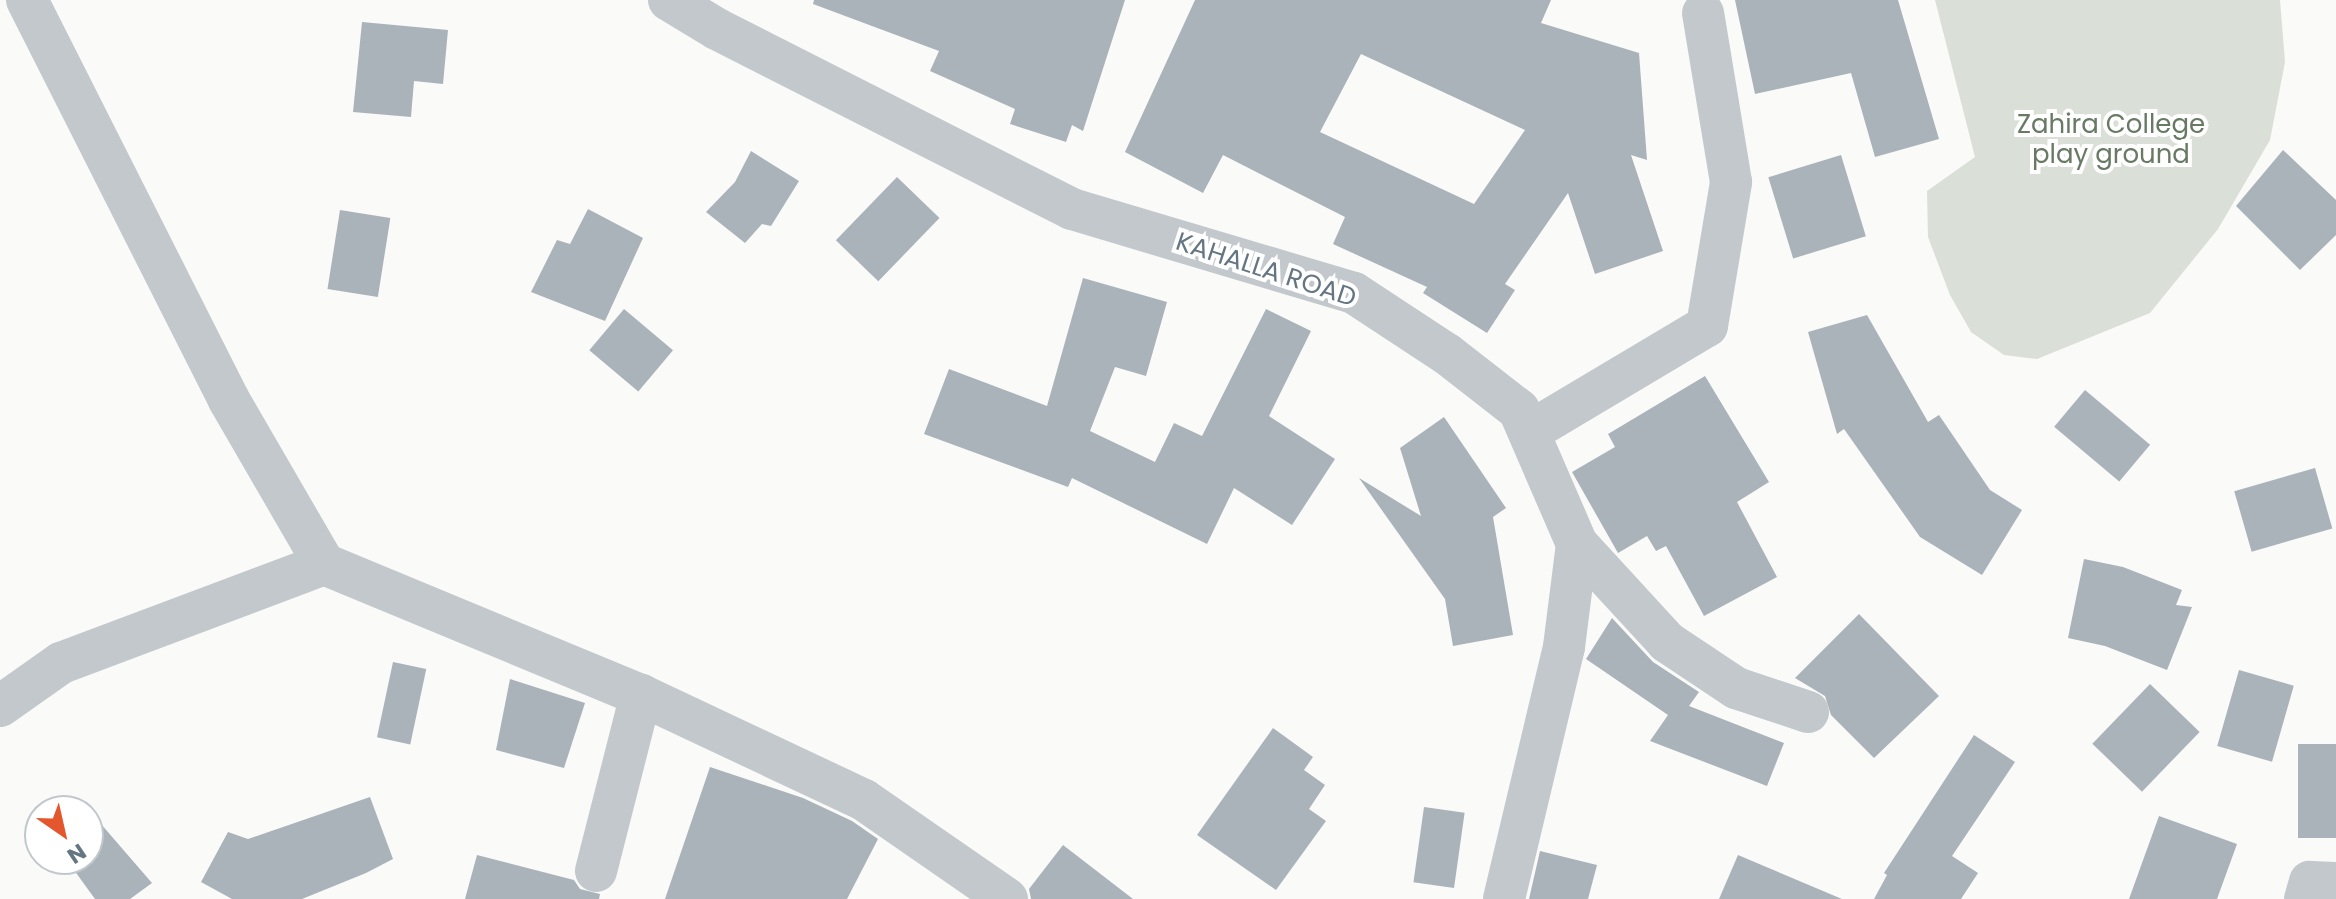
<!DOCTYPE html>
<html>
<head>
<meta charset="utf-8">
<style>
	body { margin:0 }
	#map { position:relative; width:2336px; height:899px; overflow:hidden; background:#fafaf8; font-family:Poppins,sans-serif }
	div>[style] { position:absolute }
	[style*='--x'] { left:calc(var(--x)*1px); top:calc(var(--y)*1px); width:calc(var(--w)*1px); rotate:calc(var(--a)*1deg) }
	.green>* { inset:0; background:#dadfd7 }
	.building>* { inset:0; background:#aab3b9; transform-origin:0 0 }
	.minor>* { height:42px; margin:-21px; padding:0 21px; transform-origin:21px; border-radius:21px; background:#c3c8cc }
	span { translate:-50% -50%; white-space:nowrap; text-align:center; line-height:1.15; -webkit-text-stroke:8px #fff; paint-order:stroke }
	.park-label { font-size:26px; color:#687a64 }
	.street-label { font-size:26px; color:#657683 }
	.north { position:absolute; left:24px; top:795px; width:80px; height:80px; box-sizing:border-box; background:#fff; border:2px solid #c1c8cd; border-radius:50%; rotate:146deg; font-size:22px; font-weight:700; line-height:32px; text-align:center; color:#657683 }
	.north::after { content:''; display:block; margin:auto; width:28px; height:36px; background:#e4572e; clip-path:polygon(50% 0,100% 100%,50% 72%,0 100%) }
</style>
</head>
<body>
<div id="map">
	<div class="green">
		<i style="clip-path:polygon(1935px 0,2280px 0,2285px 62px,2270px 140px,2218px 229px,2150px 313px,2037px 359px,2004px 355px,1971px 332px,1950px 295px,1928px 237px,1927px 191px,1975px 157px)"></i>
	</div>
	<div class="building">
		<i style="clip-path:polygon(814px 0,1125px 0,1083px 131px,1072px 125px,1066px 142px,1010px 124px,1015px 109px,930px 71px,939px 51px,813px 4px)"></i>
		<i style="clip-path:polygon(evenodd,1195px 0,1551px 0,1541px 23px,1639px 53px,1647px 160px,1631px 155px,1663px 251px,1595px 274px,1568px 193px,1505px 284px,1515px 290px,1487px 333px,1423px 293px,1427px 287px,1333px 244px,1345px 217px,1223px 155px,1203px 193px,1125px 152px,1195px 0,1361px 54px,1525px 130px,1474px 204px,1320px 132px,1361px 54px)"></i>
		<i style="clip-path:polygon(1735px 0,1898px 0,1939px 139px,1875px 157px,1851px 73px,1755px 94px)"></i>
		<i style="clip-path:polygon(362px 22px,448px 30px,443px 84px,414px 81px,411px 117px,353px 112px)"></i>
		<i style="clip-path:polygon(2283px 150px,2336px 200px,2336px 235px,2300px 270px,2236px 206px)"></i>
		<i style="clip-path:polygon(751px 151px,799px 181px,771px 226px,762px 224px,745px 243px,706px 212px,735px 182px)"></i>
		<i style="left:1841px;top:155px;width:85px;height:76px;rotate:73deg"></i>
		<i style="left:897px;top:177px;width:59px;height:88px;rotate:44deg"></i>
		<i style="clip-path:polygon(588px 209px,643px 238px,605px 321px,531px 292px,557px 240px,570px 244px)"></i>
		<i style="left:340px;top:210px;width:51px;height:80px;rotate:9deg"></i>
		<i style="clip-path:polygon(1083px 278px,1167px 302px,1146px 376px,1115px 367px,1090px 431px,1155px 462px,1174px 423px,1202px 436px,1266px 309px,1311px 331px,1269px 416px,1335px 459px,1292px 525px,1234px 488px,1207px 544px,1072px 478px,1068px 487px,924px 434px,949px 369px,1047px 406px)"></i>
		<i style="left:624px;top:309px;width:64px;height:54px;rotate:40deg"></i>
		<i style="clip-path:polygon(1867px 315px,1928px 422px,1939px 415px,1990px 490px,2022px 510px,1982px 575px,1920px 537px,1844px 429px,1837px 434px,1808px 332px)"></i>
		<i style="clip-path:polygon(1705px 376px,1769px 482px,1737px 502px,1777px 577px,1704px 616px,1666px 546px,1656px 551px,1647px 536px,1618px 553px,1572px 472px,1615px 447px,1608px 434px)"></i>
		<i style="left:2085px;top:390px;width:85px;height:48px;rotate:40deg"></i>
		<i style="clip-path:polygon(1444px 417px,1506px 508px,1493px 517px,1513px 635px,1453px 646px,1445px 599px,1359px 478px,1421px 516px,1400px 448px)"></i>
		<i style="left:2315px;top:468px;width:63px;height:84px;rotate:74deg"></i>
		<i style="clip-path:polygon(2084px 559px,2123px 567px,2182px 590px,2176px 605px,2192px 607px,2167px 670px,2105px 646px,2068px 638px)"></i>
		<i style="clip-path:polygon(1859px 614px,1939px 696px,1874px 758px,1831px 715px,1825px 696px,1795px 678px)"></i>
		<i style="clip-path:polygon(1612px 618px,1653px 662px,1699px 692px,1689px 706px,1784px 743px,1767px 786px,1650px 741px,1668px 715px,1586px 659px)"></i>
		<i style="left:393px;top:662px;width:34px;height:77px;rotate:12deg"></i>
		<i style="left:2239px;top:670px;width:57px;height:79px;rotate:16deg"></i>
		<i style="clip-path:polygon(510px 679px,585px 703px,564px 768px,496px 750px)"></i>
		<i style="left:2150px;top:684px;width:69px;height:83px;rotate:44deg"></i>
		<i style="clip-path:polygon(1273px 728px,1313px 757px,1304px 770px,1325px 785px,1309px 809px,1326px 821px,1276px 890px,1197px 835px)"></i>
		<i style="clip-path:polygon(1974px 735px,2015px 762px,1952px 856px,1978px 873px,1961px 899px,1874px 899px,1887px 875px,1884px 873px)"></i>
		<i style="left:2336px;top:744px;width:94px;height:38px;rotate:90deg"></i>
		<i style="clip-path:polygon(710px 767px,803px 798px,852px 821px,878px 839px,847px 899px,665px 899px)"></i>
		<i style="clip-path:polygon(370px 797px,393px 859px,366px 873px,302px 899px,232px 899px,201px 882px,228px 832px,248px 839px)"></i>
		<i style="left:1424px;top:807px;width:41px;height:76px;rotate:8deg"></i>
		<i style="clip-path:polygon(88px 809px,152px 883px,130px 899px,95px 899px,66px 859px,88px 859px)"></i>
		<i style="clip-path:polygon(2159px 816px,2237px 844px,2217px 899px,2129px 899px)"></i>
		<i style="clip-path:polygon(1063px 845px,1133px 899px,1031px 899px,1029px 889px)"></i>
		<i style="clip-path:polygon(1540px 851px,1597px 865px,1588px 899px,1529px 899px)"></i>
		<i style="clip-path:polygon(477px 855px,574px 880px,580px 889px,600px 894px,599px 899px,465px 899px)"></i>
		<i style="clip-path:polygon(1738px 855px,1842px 899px,1719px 899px)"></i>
	</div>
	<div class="minor">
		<i style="--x:27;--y:0;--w:448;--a:63.2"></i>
		<i style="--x:229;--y:400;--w:190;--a:59.9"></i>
		<i style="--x:324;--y:564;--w:343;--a:22.5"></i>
		<i style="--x:641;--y:695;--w:246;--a:25.2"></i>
		<i style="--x:864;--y:800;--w:174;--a:34.7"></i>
		<i style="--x:669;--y:0;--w:56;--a:31.1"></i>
		<i style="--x:717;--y:29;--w:398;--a:26.9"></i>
		<i style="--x:1072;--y:209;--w:294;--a:16.6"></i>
		<i style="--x:1354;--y:293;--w:111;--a:33.3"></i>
		<i style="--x:1447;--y:354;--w:91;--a:37.9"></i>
		<i style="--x:1519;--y:410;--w:146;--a:66.6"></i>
		<i style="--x:1577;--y:544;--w:104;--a:97.2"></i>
		<i style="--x:1564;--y:647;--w:259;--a:103.4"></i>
		<i style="--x:1529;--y:432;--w:207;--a:-30.8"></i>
		<i style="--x:1707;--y:326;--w:146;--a:-80.5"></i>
		<i style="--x:1731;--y:182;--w:171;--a:-99.4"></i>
		<i style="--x:1577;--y:544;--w:133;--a:47.4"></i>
		<i style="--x:1667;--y:642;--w:83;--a:33.7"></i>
		<i style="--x:1736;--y:688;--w:76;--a:18.4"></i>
		<i style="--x:0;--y:706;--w:75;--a:-35.2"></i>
		<i style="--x:61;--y:663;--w:281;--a:-20.6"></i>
		<i style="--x:596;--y:871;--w:182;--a:-75.7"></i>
		<i style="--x:2305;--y:899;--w:18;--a:-74"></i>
		<i style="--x:2310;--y:882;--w:26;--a:2"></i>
	</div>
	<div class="park-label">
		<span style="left:2111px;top:140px">Zahira College<br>play ground</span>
	</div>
	<div class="street-label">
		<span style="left:1266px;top:270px;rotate:18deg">KAHALLA ROAD</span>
	</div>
	<div class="north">N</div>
</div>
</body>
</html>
